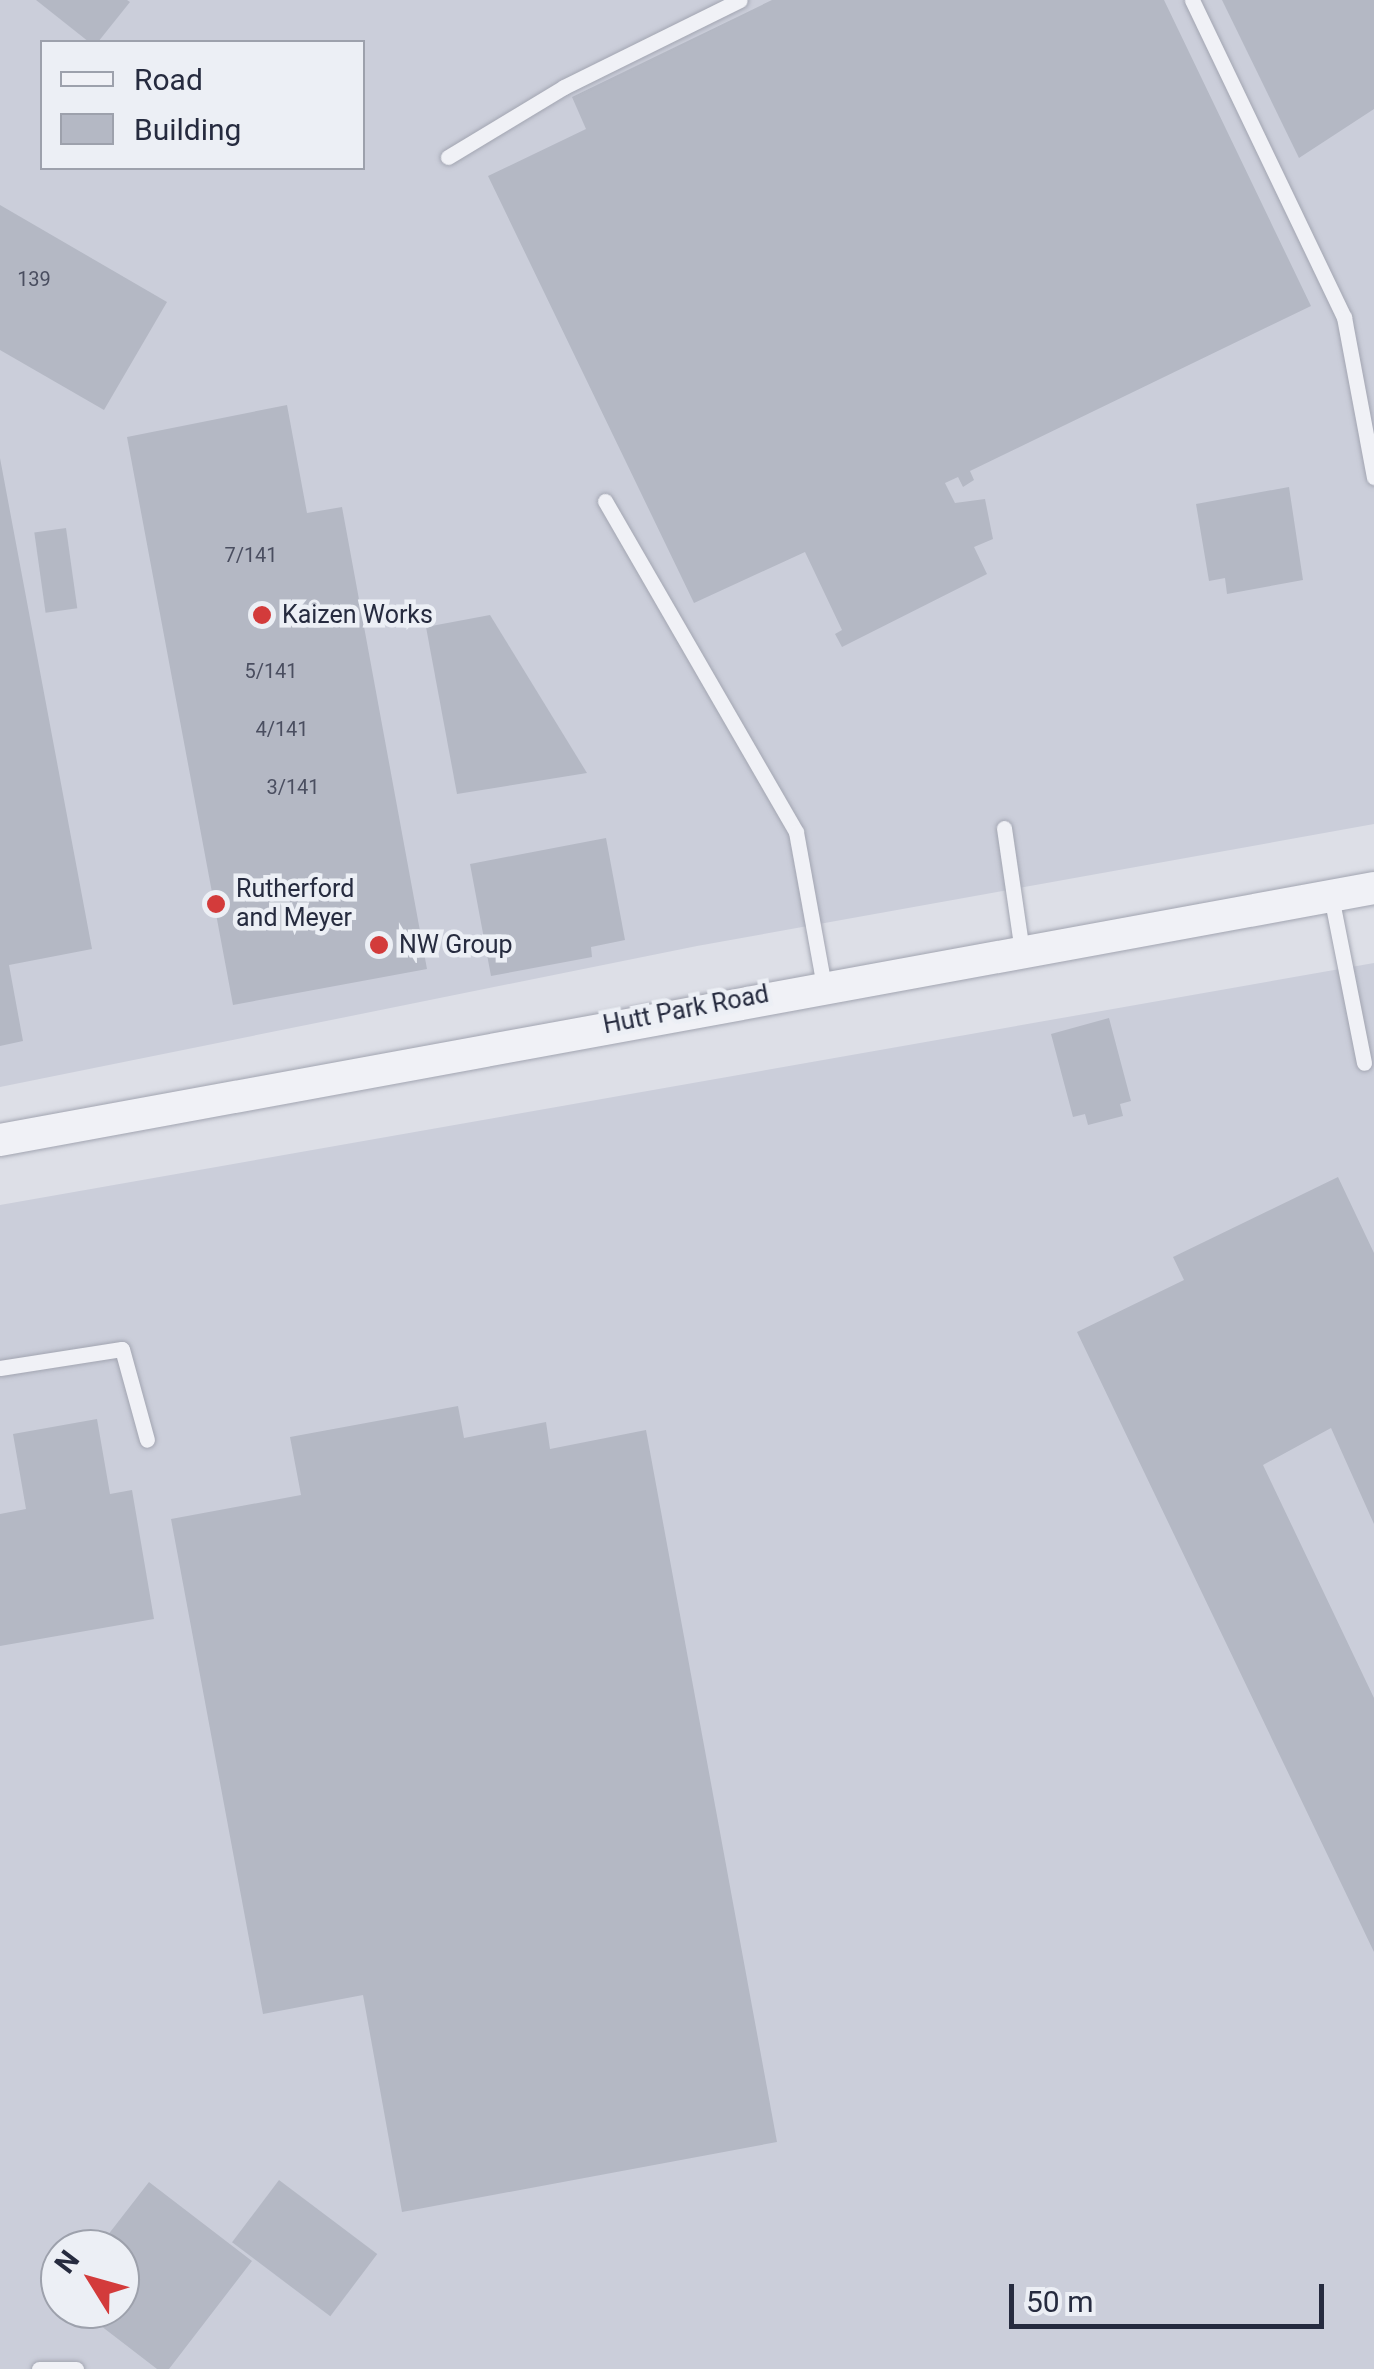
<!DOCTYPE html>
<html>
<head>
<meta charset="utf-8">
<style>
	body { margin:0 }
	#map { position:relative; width:1374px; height:2369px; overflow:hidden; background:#dddfe7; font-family:Roboto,sans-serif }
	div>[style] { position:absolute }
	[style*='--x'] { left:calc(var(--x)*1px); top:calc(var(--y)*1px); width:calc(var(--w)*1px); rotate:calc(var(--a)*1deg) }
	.built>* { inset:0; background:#cbceda }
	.building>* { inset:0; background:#b4b8c4; transform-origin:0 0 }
	.roads { filter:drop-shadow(0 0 2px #a2a5b1) drop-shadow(0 0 2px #a2a5b1) }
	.lane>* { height:15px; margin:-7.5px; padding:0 7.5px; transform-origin:7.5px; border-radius:7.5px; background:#f0f1f6 }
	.street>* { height:32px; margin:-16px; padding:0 16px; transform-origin:16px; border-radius:16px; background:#f0f1f6 }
	.dots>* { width:28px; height:28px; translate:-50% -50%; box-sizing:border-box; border:5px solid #eceff5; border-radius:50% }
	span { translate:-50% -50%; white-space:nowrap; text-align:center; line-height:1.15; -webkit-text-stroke:9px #eceff5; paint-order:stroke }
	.number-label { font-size:20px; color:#4a4e60 }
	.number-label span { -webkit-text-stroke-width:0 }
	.poi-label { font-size:25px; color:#262b3f }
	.left { translate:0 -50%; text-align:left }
	.street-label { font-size:25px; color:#262b3f }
	.legend { position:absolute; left:40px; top:40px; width:325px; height:130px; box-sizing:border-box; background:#eceff5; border:2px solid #9da1ac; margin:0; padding:12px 18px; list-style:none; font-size:30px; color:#262b3f }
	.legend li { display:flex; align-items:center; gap:20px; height:50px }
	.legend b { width:50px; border:2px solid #9da1ac }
	.north { position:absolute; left:40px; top:2229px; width:100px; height:100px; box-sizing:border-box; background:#eceff5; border:2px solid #9da1ac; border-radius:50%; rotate:307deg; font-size:28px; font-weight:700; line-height:40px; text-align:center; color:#262b3f }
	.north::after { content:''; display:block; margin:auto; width:35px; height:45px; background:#d33b3b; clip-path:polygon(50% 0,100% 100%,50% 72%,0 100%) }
	.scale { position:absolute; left:1009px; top:2284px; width:315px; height:45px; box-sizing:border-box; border:5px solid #262b3f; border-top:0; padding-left:12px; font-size:30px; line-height:35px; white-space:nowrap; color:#262b3f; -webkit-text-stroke:8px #eceff5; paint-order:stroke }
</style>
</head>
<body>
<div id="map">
	<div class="built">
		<i style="clip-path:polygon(evenodd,0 0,1374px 0,1374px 824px,697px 946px,0 1087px,0 0,42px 42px,362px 42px,362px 168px,42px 168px,42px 42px)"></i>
		<i style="clip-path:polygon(evenodd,1374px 963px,1374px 2369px,0 2369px,0 1205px,1374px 963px,60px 2249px,120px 2249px,120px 2309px,60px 2309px,60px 2249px)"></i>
	</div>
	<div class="building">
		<i style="clip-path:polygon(36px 0,127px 0,130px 2px,98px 42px,89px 42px)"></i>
		<i style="clip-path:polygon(772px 0,1164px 0,1311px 306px,970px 471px,974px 480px,963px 487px,958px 477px,945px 483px,955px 503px,985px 499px,993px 539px,974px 547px,987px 574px,842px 647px,835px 634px,842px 630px,805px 552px,694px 603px,488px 176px,586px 129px,572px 97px)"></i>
		<i style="clip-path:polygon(1222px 0,1374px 0,1374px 109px,1299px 158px)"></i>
		<i style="clip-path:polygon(0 205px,167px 302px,104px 410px,0 350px)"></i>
		<i style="clip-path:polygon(287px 405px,307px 513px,342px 507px,427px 969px,233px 1005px,127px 437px)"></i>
		<i style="clip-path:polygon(0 458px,92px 949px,9px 965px,23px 1041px,0 1046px)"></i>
		<i style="clip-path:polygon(1289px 487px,1303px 580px,1227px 594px,1225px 578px,1209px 581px,1196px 504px)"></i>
		<i style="left:66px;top:528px;width:81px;height:32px;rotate:82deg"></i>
		<i style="clip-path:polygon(490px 615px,587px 773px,457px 794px,426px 627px)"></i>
		<i style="clip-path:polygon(606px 838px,625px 940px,591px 947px,592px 957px,491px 976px,470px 864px)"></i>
		<i style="clip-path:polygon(1109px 1018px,1131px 1101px,1120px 1104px,1123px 1116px,1088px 1125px,1085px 1114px,1073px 1117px,1051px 1034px)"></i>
		<i style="clip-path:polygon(1338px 1177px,1374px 1253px,1374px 1524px,1331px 1428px,1263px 1465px,1374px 1698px,1374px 1952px,1077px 1332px,1184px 1280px,1173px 1257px)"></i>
		<i style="clip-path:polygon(458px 1406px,464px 1438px,546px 1422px,550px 1449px,646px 1430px,777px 2142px,402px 2212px,363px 1995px,263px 2014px,171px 1519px,301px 1495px,290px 1437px)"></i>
		<i style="clip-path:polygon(97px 1419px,110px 1494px,132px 1490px,154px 1619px,0 1646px,0 1514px,26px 1509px,13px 1434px)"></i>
		<i style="left:279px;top:2180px;width:123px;height:78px;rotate:37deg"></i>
		<i style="clip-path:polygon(149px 2182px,252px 2261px,169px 2369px,157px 2369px,79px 2309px,120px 2309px,120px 2249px,97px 2249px)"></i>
	</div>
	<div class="roads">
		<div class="lane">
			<i style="--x:1192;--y:0;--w:352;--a:64.4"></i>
			<i style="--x:1344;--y:317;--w:163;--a:79.4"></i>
			<i style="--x:448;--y:157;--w:135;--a:-31.1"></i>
			<i style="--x:564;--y:87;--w:196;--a:-26.3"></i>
			<i style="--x:605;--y:501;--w:382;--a:60"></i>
			<i style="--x:796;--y:832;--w:157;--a:79.7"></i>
			<i style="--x:1004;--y:828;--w:124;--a:81.7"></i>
			<i style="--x:1331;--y:896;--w:170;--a:78.8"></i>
			<i style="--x:0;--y:1368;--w:123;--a:-8.9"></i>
			<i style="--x:122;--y:1349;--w:94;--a:74.6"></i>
			<i style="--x:39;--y:2369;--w:37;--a:0"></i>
		</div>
		<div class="street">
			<i style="--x:0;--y:1140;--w:1397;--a:-10.39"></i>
		</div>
	</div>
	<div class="dots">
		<i style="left:262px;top:615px;background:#d33b3b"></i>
		<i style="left:216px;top:904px;background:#d33b3b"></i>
		<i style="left:379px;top:945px;background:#d33b3b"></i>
	</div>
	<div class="number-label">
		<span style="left:34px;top:279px">139</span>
		<span style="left:251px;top:555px">7/141</span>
		<span style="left:271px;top:671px">5/141</span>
		<span style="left:282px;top:729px">4/141</span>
		<span style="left:293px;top:787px">3/141</span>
	</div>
	<div class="poi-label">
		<span class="left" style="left:282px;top:615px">Kaizen Works</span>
		<span class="left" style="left:236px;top:904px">Rutherford<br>and Meyer</span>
		<span class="left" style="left:399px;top:945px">NW Group</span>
	</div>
	<div class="street-label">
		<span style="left:686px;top:1010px;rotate:-11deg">Hutt Park Road</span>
	</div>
	<ul class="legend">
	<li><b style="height:12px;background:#f0f1f6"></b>Road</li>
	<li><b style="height:28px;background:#b4b8c4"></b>Building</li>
	</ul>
	<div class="north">N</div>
	<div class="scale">50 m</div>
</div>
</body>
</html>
